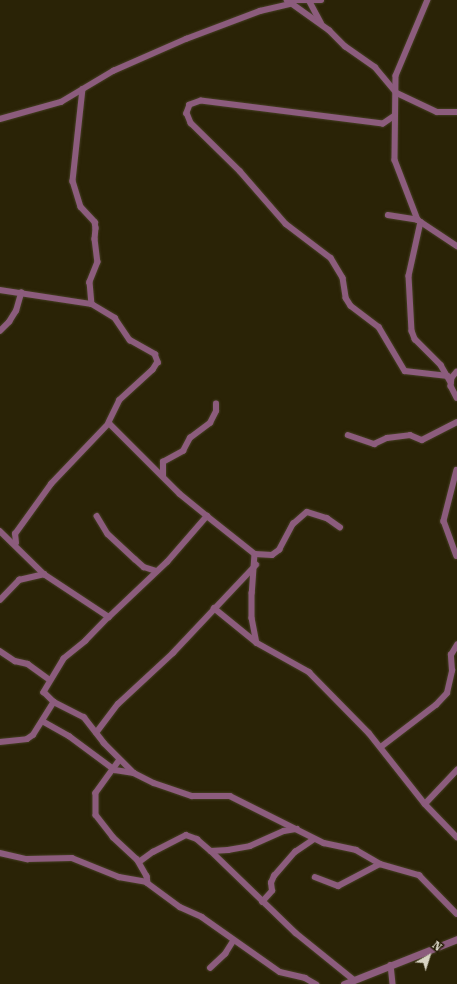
<!DOCTYPE html>
<html>
<head>
<meta charset="utf-8">
<style>
	body { margin:0 }
	#map { position:relative; width:457px; height:984px; overflow:hidden; background:#2a2306; font-family:"Roboto Serif",serif }
	div>[style] { position:absolute }
	[style*='--x'] { left:calc(var(--x)*1px); top:calc(var(--y)*1px); width:calc(var(--w)*1px); rotate:calc(var(--a)*1deg) }
	.roads { filter:drop-shadow(0 0 1px #463f24) drop-shadow(0 0 1px #463f24) }
	.minor>* { height:5.5px; margin:-2.75px; padding:0 2.75px; transform-origin:2.75px; border-radius:2.75px; background:#8c5c7d }
	.tertiary>* { height:7px; margin:-3.5px; padding:0 3.5px; transform-origin:3.5px; border-radius:3.5px; background:#8c5c7d }
	span { translate:-50% -50%; white-space:nowrap; text-align:center; line-height:1.15; -webkit-text-stroke:3px #211a00; paint-order:stroke }
	.north { position:absolute; left:409px; top:936px; width:40px; height:40px; -webkit-text-stroke:3px #211a00; paint-order:stroke; rotate:39deg; font-size:11px; font-weight:700; line-height:16px; text-align:center; color:#d8d4c3 }
	.north::after { content:''; display:block; margin:auto; width:14px; height:18px; background:#d8d4c3; clip-path:polygon(50% 0,100% 100%,50% 72%,0 100%) }
</style>
</head>
<body>
<div id="map">
	<div class="roads">
		<div class="minor">
			<i style="--x:287;--y:0;--w:52;--a:35.5"></i>
			<i style="--x:329;--y:30;--w:23;--a:45"></i>
			<i style="--x:345;--y:46;--w:37;--a:35"></i>
			<i style="--x:375;--y:67;--w:34;--a:50"></i>
			<i style="--x:397;--y:93;--w:44;--a:25.4"></i>
			<i style="--x:437;--y:112;--w:20;--a:0"></i>
			<i style="--x:295;--y:0;--w:26;--a:0"></i>
			<i style="--x:309;--y:0;--w:26;--a:62"></i>
			<i style="--x:428;--y:0;--w:82;--a:112.8"></i>
			<i style="--x:396;--y:76;--w:84;--a:90.7"></i>
			<i style="--x:395;--y:160;--w:64;--a:69"></i>
			<i style="--x:418;--y:220;--w:47;--a:33.7"></i>
			<i style="--x:83;--y:89;--w:93;--a:96.2"></i>
			<i style="--x:73;--y:181;--w:27;--a:73"></i>
			<i style="--x:81;--y:207;--w:21;--a:47"></i>
			<i style="--x:95;--y:222;--w:6;--a:81"></i>
			<i style="--x:96;--y:228;--w:11;--a:95"></i>
			<i style="--x:95;--y:239;--w:23;--a:83"></i>
			<i style="--x:98;--y:262;--w:22;--a:112"></i>
			<i style="--x:90;--y:282;--w:22;--a:85"></i>
			<i style="--x:395;--y:116;--w:14;--a:146"></i>
			<i style="--x:383;--y:124;--w:183;--a:-172.8"></i>
			<i style="--x:201;--y:101;--w:12;--a:160"></i>
			<i style="--x:190;--y:105;--w:9;--a:111"></i>
			<i style="--x:187;--y:113;--w:11;--a:68"></i>
			<i style="--x:191;--y:123;--w:69;--a:44.4"></i>
			<i style="--x:240;--y:171;--w:70;--a:49"></i>
			<i style="--x:286;--y:224;--w:56;--a:37.1"></i>
			<i style="--x:331;--y:258;--w:23;--a:59"></i>
			<i style="--x:343;--y:278;--w:20;--a:81"></i>
			<i style="--x:346;--y:298;--w:9;--a:58"></i>
			<i style="--x:351;--y:306;--w:35;--a:37"></i>
			<i style="--x:379;--y:327;--w:51;--a:59.4"></i>
			<i style="--x:405;--y:371;--w:43;--a:6.6"></i>
			<i style="--x:0;--y:119;--w:63;--a:-15.6"></i>
			<i style="--x:61;--y:102;--w:61;--a:-30.8"></i>
			<i style="--x:113;--y:71;--w:80;--a:-23.7"></i>
			<i style="--x:186;--y:39;--w:79;--a:-20.7"></i>
			<i style="--x:260;--y:11;--w:32;--a:-13"></i>
			<i style="--x:388;--y:215;--w:30;--a:9"></i>
			<i style="--x:421;--y:222;--w:55;--a:102.5"></i>
			<i style="--x:409;--y:276;--w:55;--a:86.9"></i>
			<i style="--x:412;--y:331;--w:9;--a:69"></i>
			<i style="--x:415;--y:339;--w:37;--a:45"></i>
			<i style="--x:441;--y:365;--w:20;--a:60"></i>
			<i style="--x:0;--y:290;--w:93;--a:8.7"></i>
			<i style="--x:92;--y:304;--w:27;--a:31"></i>
			<i style="--x:115;--y:318;--w:27;--a:56"></i>
			<i style="--x:130;--y:340;--w:29;--a:29"></i>
			<i style="--x:155;--y:354;--w:9;--a:69"></i>
			<i style="--x:158;--y:362;--w:9;--a:122"></i>
			<i style="--x:153;--y:370;--w:45;--a:137.7"></i>
			<i style="--x:120;--y:400;--w:25;--a:116"></i>
			<i style="--x:109;--y:423;--w:100;--a:45"></i>
			<i style="--x:180;--y:494;--w:35;--a:39"></i>
			<i style="--x:0;--y:331;--w:13;--a:-45"></i>
			<i style="--x:9;--y:322;--w:13;--a:-58"></i>
			<i style="--x:16;--y:311;--w:19;--a:-74"></i>
			<i style="--x:457;--y:372;--w:8;--a:130"></i>
			<i style="--x:452;--y:378;--w:8;--a:97"></i>
			<i style="--x:451;--y:386;--w:13;--a:63"></i>
			<i style="--x:348;--y:435;--w:28;--a:19"></i>
			<i style="--x:374;--y:444;--w:14;--a:-25"></i>
			<i style="--x:387;--y:438;--w:23;--a:-7"></i>
			<i style="--x:410;--y:435;--w:13;--a:23"></i>
			<i style="--x:422;--y:440;--w:39;--a:-27"></i>
			<i style="--x:457;--y:470;--w:53;--a:104.3"></i>
			<i style="--x:444;--y:521;--w:37;--a:70"></i>
			<i style="--x:163;--y:476;--w:14;--a:-90"></i>
			<i style="--x:163;--y:462;--w:23;--a:-29"></i>
			<i style="--x:183;--y:451;--w:15;--a:-62"></i>
			<i style="--x:190;--y:438;--w:25;--a:-37"></i>
			<i style="--x:210;--y:423;--w:13;--a:-63"></i>
			<i style="--x:216;--y:411;--w:7;--a:-90"></i>
			<i style="--x:97;--y:516;--w:21;--a:59"></i>
			<i style="--x:108;--y:534;--w:37;--a:43"></i>
			<i style="--x:135;--y:559;--w:12;--a:42"></i>
			<i style="--x:144;--y:567;--w:13;--a:18"></i>
			<i style="--x:0;--y:531;--w:62;--a:44.3"></i>
			<i style="--x:44;--y:574;--w:78;--a:33.5"></i>
			<i style="--x:109;--y:617;--w:80;--a:-43.5"></i>
			<i style="--x:167;--y:562;--w:61;--a:-49"></i>
			<i style="--x:207;--y:516;--w:61;--a:38.4"></i>
			<i style="--x:255;--y:554;--w:39;--a:94"></i>
			<i style="--x:252;--y:593;--w:25;--a:90"></i>
			<i style="--x:252;--y:618;--w:25;--a:79"></i>
			<i style="--x:257;--y:643;--w:60;--a:29.1"></i>
			<i style="--x:309;--y:672;--w:86;--a:45.5"></i>
			<i style="--x:369;--y:733;--w:90;--a:51.7"></i>
			<i style="--x:425;--y:804;--w:46;--a:45.9"></i>
			<i style="--x:16;--y:543;--w:9;--a:-96"></i>
			<i style="--x:15;--y:534;--w:62;--a:-54.2"></i>
			<i style="--x:51;--y:484;--w:84;--a:-46.4"></i>
			<i style="--x:255;--y:554;--w:17;--a:3"></i>
			<i style="--x:272;--y:555;--w:9;--a:-36"></i>
			<i style="--x:279;--y:550;--w:30;--a:-62"></i>
			<i style="--x:293;--y:524;--w:18;--a:-41"></i>
			<i style="--x:307;--y:512;--w:21;--a:17"></i>
			<i style="--x:327;--y:518;--w:16;--a:35"></i>
			<i style="--x:0;--y:600;--w:28;--a:-46"></i>
			<i style="--x:19;--y:580;--w:26;--a:-13"></i>
			<i style="--x:214;--y:608;--w:55;--a:39.1"></i>
			<i style="--x:109;--y:617;--w:33;--a:134"></i>
			<i style="--x:86;--y:641;--w:28;--a:141"></i>
			<i style="--x:64;--y:659;--w:39;--a:121"></i>
			<i style="--x:44;--y:692;--w:14;--a:45"></i>
			<i style="--x:54;--y:702;--w:34;--a:27"></i>
			<i style="--x:84;--y:717;--w:33;--a:52"></i>
			<i style="--x:104;--y:743;--w:42;--a:45"></i>
			<i style="--x:134;--y:773;--w:22;--a:27"></i>
			<i style="--x:154;--y:783;--w:40;--a:18.9"></i>
			<i style="--x:192;--y:796;--w:38;--a:0"></i>
			<i style="--x:230;--y:796;--w:105;--a:26.6"></i>
			<i style="--x:324;--y:843;--w:33;--a:12"></i>
			<i style="--x:356;--y:850;--w:28;--a:30"></i>
			<i style="--x:380;--y:864;--w:41;--a:15.8"></i>
			<i style="--x:419;--y:875;--w:54;--a:45.7"></i>
			<i style="--x:0;--y:651;--w:18;--a:34"></i>
			<i style="--x:15;--y:661;--w:13;--a:13"></i>
			<i style="--x:28;--y:664;--w:27;--a:36"></i>
			<i style="--x:44;--y:722;--w:29;--a:29"></i>
			<i style="--x:69;--y:736;--w:57;--a:36.5"></i>
			<i style="--x:115;--y:770;--w:19;--a:9"></i>
			<i style="--x:96;--y:733;--w:36;--a:-53"></i>
			<i style="--x:118;--y:704;--w:75;--a:-42.8"></i>
			<i style="--x:173;--y:653;--w:121;--a:-46.7"></i>
			<i style="--x:0;--y:742;--w:27;--a:-6"></i>
			<i style="--x:27;--y:739;--w:7;--a:-34"></i>
			<i style="--x:33;--y:735;--w:39;--a:-58"></i>
			<i style="--x:381;--y:747;--w:69;--a:-37.4"></i>
			<i style="--x:436;--y:705;--w:16;--a:-47"></i>
			<i style="--x:447;--y:693;--w:23;--a:-77"></i>
			<i style="--x:452;--y:671;--w:16;--a:-94"></i>
			<i style="--x:451;--y:655;--w:12;--a:-59"></i>
			<i style="--x:120;--y:760;--w:41;--a:126"></i>
			<i style="--x:96;--y:793;--w:22;--a:90"></i>
			<i style="--x:96;--y:815;--w:28;--a:52"></i>
			<i style="--x:113;--y:837;--w:33;--a:43"></i>
			<i style="--x:137;--y:859;--w:20;--a:60"></i>
			<i style="--x:147;--y:876;--w:7;--a:82"></i>
			<i style="--x:425;--y:804;--w:47;--a:-46.7"></i>
			<i style="--x:211;--y:851;--w:118;--a:44"></i>
			<i style="--x:296;--y:933;--w:75;--a:39"></i>
			<i style="--x:0;--y:853;--w:28;--a:13"></i>
			<i style="--x:27;--y:859;--w:45;--a:-1.3"></i>
			<i style="--x:72;--y:858;--w:51;--a:22"></i>
			<i style="--x:119;--y:877;--w:27;--a:10"></i>
			<i style="--x:146;--y:882;--w:42;--a:36.3"></i>
			<i style="--x:180;--y:907;--w:24;--a:24"></i>
			<i style="--x:202;--y:917;--w:95;--a:35.2"></i>
			<i style="--x:280;--y:972;--w:26;--a:13"></i>
			<i style="--x:305;--y:978;--w:13;--a:29"></i>
			<i style="--x:139;--y:862;--w:17;--a:-36"></i>
			<i style="--x:153;--y:852;--w:37;--a:-27"></i>
			<i style="--x:186;--y:835;--w:12;--a:20"></i>
			<i style="--x:197;--y:839;--w:18;--a:41"></i>
			<i style="--x:211;--y:851;--w:17;--a:-3"></i>
			<i style="--x:228;--y:850;--w:22;--a:-10"></i>
			<i style="--x:250;--y:846;--w:37;--a:-24"></i>
			<i style="--x:284;--y:831;--w:13;--a:-9"></i>
			<i style="--x:315;--y:877;--w:25;--a:21"></i>
			<i style="--x:338;--y:886;--w:47;--a:-27.6"></i>
			<i style="--x:262;--y:902;--w:15;--a:-48"></i>
			<i style="--x:272;--y:891;--w:8;--a:-97"></i>
			<i style="--x:271;--y:883;--w:8;--a:-67"></i>
			<i style="--x:274;--y:876;--w:32;--a:-49"></i>
			<i style="--x:295;--y:852;--w:23;--a:-34"></i>
			<i style="--x:391;--y:965;--w:19;--a:84"></i>
			<i style="--x:210;--y:968;--w:21;--a:-43"></i>
			<i style="--x:225;--y:954;--w:15;--a:-58"></i>
		</div>
		<div class="tertiary">
			<i style="--x:344;--y:984;--w:122;--a:-21.7"></i>
		</div>
	</div>
	<div class="north">N</div>
</div>
</body>
</html>
